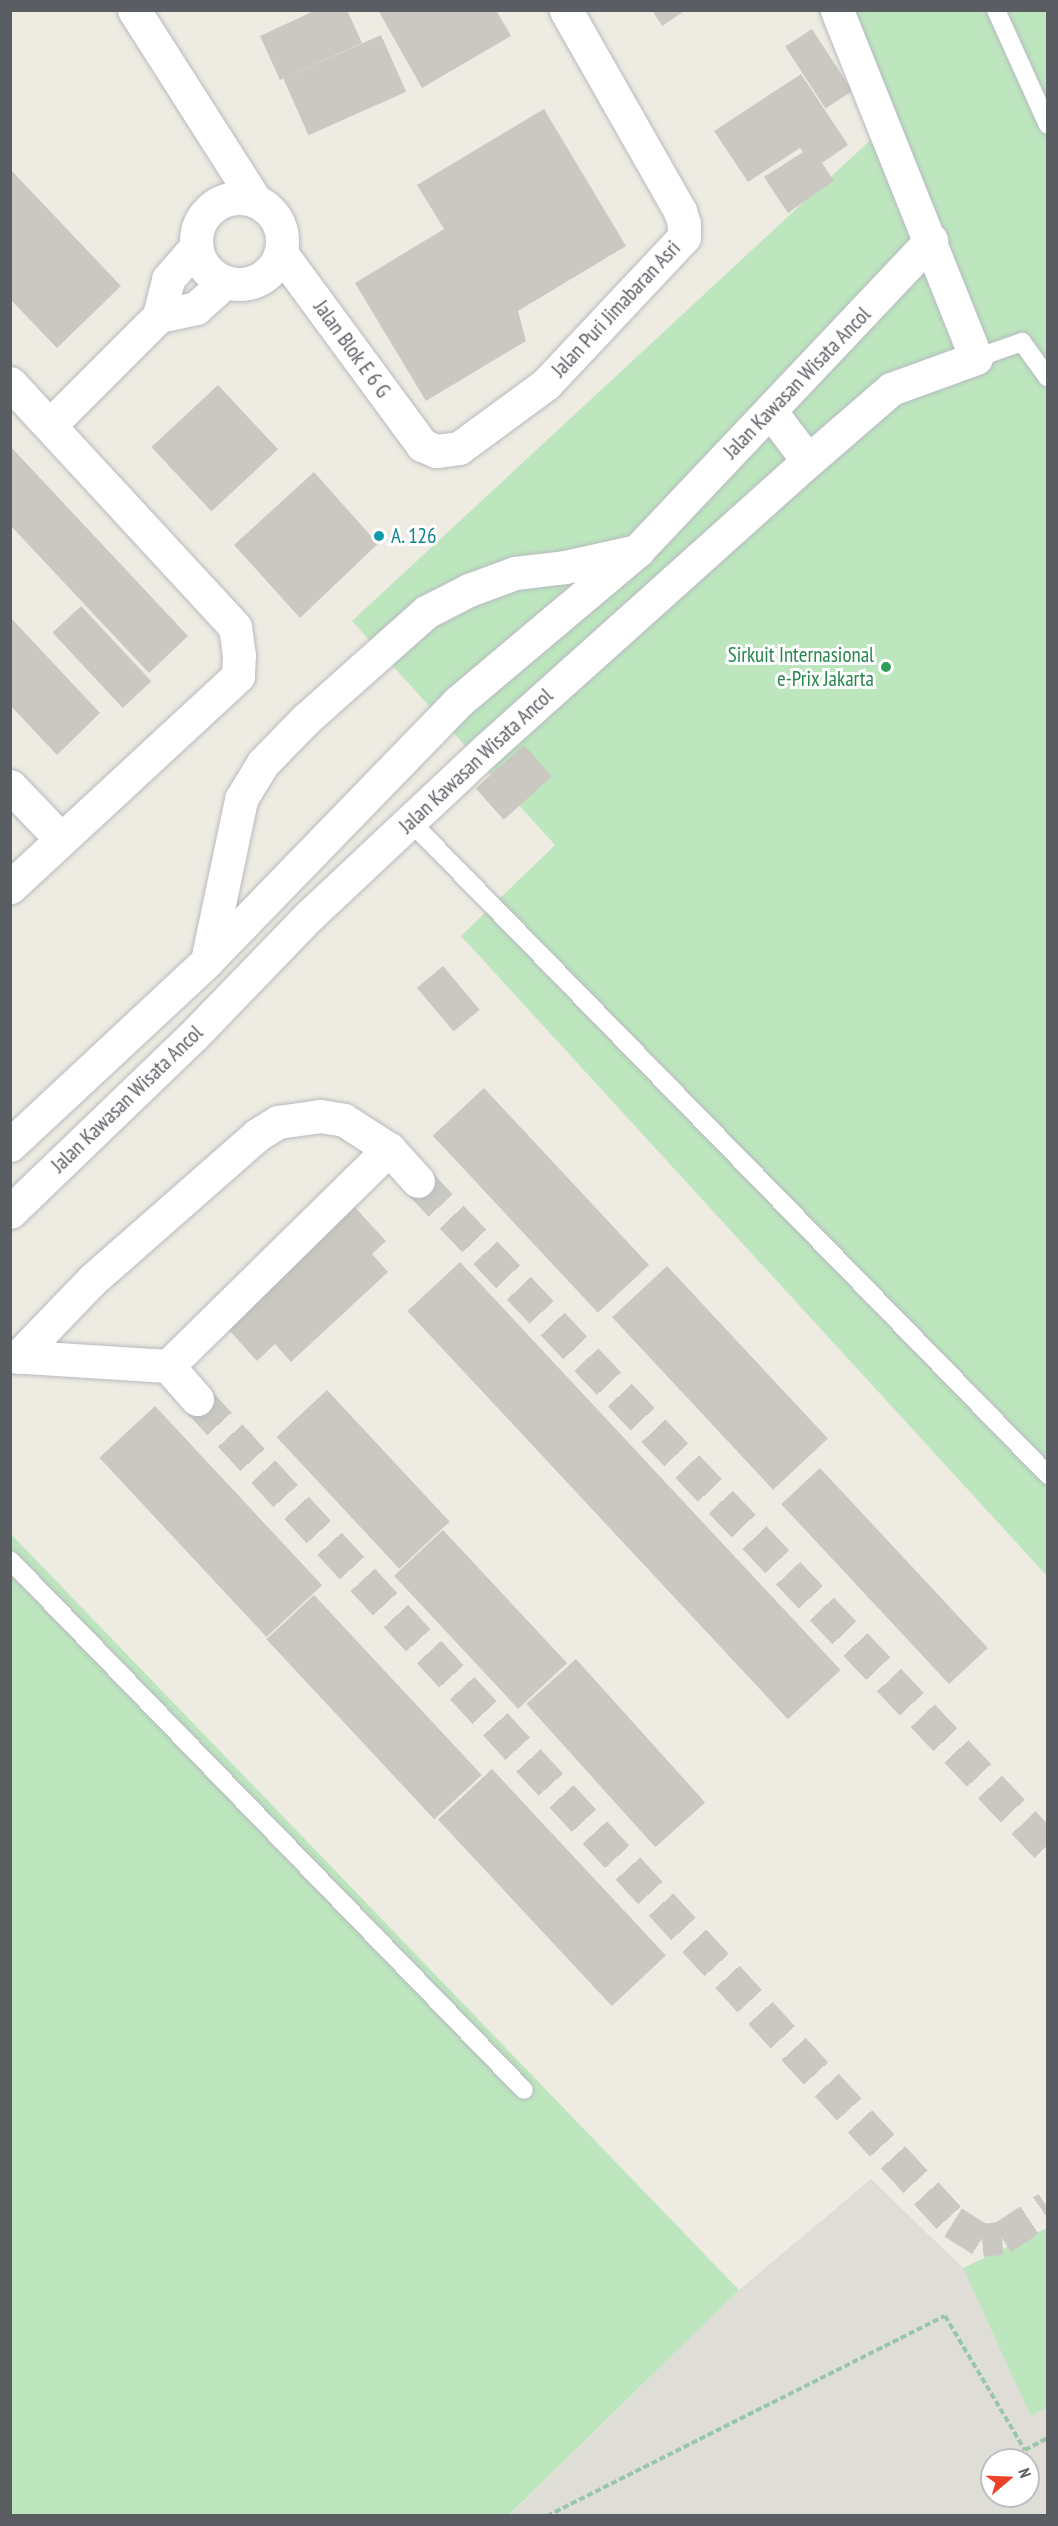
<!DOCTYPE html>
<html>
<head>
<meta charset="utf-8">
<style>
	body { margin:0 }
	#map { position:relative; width:1058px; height:2526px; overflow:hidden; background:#eeece2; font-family:"PT Sans Narrow",sans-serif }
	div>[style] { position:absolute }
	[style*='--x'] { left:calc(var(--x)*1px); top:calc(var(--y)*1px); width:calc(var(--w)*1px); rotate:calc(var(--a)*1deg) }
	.industrial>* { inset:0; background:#deddd6 }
	.green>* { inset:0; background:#bde6bf }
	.building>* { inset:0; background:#cac8c1; transform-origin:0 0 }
	.minor-tunnel>* { height:33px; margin-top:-16.5px; transform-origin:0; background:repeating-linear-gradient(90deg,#c9c8c2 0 33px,transparent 0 49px) }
	.path>* { height:4px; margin-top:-2px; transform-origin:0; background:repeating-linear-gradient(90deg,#96c7a7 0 6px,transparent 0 9px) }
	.roads { filter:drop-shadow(0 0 2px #b7babf) drop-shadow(0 0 2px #b7babf) }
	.service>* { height:18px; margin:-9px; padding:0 9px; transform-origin:9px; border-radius:9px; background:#fff }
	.minor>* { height:33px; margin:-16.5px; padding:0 16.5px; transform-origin:16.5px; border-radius:16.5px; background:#fff }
	.minor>.ring { margin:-16.5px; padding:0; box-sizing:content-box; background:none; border:33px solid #fff; border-radius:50% }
	.tertiary>* { height:33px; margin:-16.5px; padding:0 16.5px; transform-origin:16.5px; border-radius:16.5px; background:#fff }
	.dots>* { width:16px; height:16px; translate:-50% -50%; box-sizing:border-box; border:3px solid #fff; border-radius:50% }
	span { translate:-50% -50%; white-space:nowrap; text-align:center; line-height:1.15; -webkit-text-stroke:6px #fff; paint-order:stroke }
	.street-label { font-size:21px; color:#5a5e63 }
	.culture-label { font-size:21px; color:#0d838f }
	.left { translate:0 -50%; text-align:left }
	.leisure-label { font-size:21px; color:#27864d }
	.right { translate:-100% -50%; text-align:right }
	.frame { position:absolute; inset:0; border:12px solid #5a5e63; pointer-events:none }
	.north { position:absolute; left:980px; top:2448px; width:60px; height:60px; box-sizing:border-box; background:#fff; border:2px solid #bdbfc1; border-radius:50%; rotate:71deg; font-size:16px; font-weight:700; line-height:24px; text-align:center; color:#5a5e63 }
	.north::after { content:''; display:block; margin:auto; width:21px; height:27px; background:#ed4228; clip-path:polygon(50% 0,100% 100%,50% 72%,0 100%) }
</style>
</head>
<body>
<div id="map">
	<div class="industrial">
		<i style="clip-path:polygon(evenodd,871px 2179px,963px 2268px,1047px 2228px,1047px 2515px,509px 2516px,739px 2290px,871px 2179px,992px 2460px,1028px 2460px,1028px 2496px,992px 2496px,992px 2460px)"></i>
	</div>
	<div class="green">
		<i style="clip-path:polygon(818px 11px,1047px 11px,1047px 1576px,461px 936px,555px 845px,352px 621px,877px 134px)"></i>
		<i style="clip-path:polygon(10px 1533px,739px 2290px,509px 2515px,11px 2515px)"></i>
		<i style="clip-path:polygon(1047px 2228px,1047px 2407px,1031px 2416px,963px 2268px)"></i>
	</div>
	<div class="building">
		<i style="clip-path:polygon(316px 10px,347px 10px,362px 43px,280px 80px,260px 36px)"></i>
		<i style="clip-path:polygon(378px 10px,496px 10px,511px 36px,422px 88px)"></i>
		<i style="clip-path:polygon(652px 10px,686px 10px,662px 26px)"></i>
		<i style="left:812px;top:29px;width:74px;height:32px;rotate:57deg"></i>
		<i style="left:381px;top:35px;width:62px;height:107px;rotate:66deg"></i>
		<i style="clip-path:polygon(801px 74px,848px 145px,822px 163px,834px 181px,788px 213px,764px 177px,803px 152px,800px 148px,748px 182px,714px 131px)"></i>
		<i style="clip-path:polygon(544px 109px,626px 246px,518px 311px,526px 341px,426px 401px,355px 283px,444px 229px,417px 185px)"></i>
		<i style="clip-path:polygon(10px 169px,121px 286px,57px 348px,10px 299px)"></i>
		<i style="left:218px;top:385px;width:88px;height:91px;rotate:47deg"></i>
		<i style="clip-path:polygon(10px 446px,188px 636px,149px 673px,10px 525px)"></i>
		<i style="clip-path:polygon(314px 472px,371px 536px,379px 528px,386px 536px,300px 618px,234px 545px)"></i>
		<i style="left:81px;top:606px;width:103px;height:39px;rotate:47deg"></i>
		<i style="clip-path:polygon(10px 617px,100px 713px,57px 755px,10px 705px)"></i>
		<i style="left:524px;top:745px;width:42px;height:65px;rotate:48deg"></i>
		<i style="left:443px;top:966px;width:57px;height:34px;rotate:50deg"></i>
		<i style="left:484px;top:1088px;width:242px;height:70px;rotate:47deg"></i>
		<i style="clip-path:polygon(349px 1201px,386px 1241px,372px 1254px,388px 1272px,291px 1362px,275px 1344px,257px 1361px,220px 1320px)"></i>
		<i style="left:460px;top:1262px;width:558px;height:72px;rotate:47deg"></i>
		<i style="left:667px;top:1266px;width:236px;height:75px;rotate:47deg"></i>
		<i style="left:327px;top:1390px;width:180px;height:69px;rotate:47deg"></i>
		<i style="left:155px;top:1406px;width:245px;height:76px;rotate:47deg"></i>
		<i style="left:820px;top:1468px;width:246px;height:53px;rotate:47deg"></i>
		<i style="left:443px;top:1530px;width:182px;height:67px;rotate:47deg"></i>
		<i style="left:314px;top:1595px;width:246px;height:65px;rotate:47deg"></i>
		<i style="left:576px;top:1659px;width:193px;height:67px;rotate:48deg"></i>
		<i style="left:492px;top:1769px;width:255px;height:74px;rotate:47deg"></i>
	</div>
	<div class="minor-tunnel">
		<i style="--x:418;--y:1181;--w:917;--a:46.63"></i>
		<i style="--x:197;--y:1399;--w:1118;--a:47.43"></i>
		<i style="--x:953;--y:2222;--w:34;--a:32"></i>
		<i style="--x:982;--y:2240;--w:20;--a:-6"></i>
		<i style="--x:1002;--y:2238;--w:55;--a:-34"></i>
	</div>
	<div class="path">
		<i style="--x:547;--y:2516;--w:445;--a:-26.7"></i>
		<i style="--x:945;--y:2316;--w:156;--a:59.2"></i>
		<i style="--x:1025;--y:2450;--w:26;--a:-28"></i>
	</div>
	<div class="roads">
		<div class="service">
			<i style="--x:996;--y:10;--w:126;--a:65.7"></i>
			<i style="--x:976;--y:358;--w:49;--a:-19.2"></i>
			<i style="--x:1022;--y:342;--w:44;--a:54.2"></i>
			<i style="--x:410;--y:821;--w:914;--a:45.71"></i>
			<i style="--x:10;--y:1560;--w:738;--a:45.88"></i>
		</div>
		<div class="minor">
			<i style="--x:134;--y:10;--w:225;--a:57.5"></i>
			<i class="ring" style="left:196px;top:198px;width:53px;height:53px"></i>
			<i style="--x:281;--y:253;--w:238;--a:53.7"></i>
			<i style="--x:422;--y:445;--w:15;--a:23"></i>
			<i style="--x:436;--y:451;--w:23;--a:-7"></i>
			<i style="--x:459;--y:448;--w:108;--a:-36.3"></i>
			<i style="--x:546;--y:384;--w:202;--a:-46.8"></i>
			<i style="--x:684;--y:237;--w:13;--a:-90"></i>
			<i style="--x:684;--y:224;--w:14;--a:-107"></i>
			<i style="--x:680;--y:211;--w:231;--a:-119.6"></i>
			<i style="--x:159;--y:316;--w:38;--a:-12"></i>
			<i style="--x:196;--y:308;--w:39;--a:-42"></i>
			<i style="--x:10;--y:383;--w:332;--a:47.3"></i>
			<i style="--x:235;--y:627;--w:28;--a:82"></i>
			<i style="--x:239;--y:655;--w:21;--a:93"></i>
			<i style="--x:238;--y:676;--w:311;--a:137.2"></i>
			<i style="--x:51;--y:424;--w:153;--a:-45"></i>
			<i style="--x:159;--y:316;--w:38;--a:-76"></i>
			<i style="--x:168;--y:279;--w:43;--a:-48.8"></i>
			<i style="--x:10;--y:786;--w:72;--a:46.1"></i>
			<i style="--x:207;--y:961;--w:166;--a:-78.1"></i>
			<i style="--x:241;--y:799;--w:42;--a:-58.6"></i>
			<i style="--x:263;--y:763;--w:62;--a:-45.7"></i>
			<i style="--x:306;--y:719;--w:161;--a:-41.7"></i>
			<i style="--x:426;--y:612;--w:48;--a:-27.1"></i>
			<i style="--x:469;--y:590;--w:49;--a:-20.3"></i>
			<i style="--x:515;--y:573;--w:50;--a:-6.8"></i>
			<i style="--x:565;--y:567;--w:74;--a:-12.5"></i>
			<i style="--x:10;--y:1356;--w:158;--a:3.6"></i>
			<i style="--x:168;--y:1366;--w:44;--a:48.7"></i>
			<i style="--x:18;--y:1357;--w:107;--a:-46.1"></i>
			<i style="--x:92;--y:1280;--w:220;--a:-41.3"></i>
			<i style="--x:257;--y:1135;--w:25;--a:-32"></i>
			<i style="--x:278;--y:1122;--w:42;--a:-8.1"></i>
			<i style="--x:320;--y:1116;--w:24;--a:9"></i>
			<i style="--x:344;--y:1120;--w:54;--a:32.8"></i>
			<i style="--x:389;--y:1149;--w:43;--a:47.8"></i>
			<i style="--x:168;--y:1366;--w:310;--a:-44.5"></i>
		</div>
		<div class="tertiary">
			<i style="--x:771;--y:412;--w:61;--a:52.9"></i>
			<i style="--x:10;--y:1145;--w:270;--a:-43"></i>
			<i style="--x:207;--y:961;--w:362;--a:-45.9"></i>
			<i style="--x:459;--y:701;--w:233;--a:-40.1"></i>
			<i style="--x:637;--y:551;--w:428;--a:-46.6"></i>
			<i style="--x:10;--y:1212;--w:254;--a:-43.9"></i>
			<i style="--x:193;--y:1036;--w:168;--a:-46"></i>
			<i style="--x:310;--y:915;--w:244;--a:-43.2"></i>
			<i style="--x:488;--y:748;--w:430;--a:-41.9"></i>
			<i style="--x:808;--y:461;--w:110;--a:-40.9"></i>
			<i style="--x:891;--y:389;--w:90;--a:-20"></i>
			<i style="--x:976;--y:358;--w:375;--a:-111.8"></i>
		</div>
	</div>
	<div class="dots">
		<i style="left:379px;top:536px;background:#0f9aa8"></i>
		<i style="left:886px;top:667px;background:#2e9e5b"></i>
	</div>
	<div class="street-label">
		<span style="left:616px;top:309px;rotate:-47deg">Jalan Puri Jimabaran Asri</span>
		<span style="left:352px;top:349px;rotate:54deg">Jalan Blok E 6 G</span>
		<span style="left:797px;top:383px;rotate:-46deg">Jalan Kawasan Wisata Ancol</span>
		<span style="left:476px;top:761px;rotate:-43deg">Jalan Kawasan Wisata Ancol</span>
		<span style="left:127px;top:1099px;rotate:-44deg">Jalan Kawasan Wisata Ancol</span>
	</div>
	<div class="culture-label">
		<span class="left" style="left:391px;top:536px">A. 126</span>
	</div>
	<div class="leisure-label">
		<span class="right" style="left:874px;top:667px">Sirkuit Internasional<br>e-Prix Jakarta</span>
	</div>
	<div class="frame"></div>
	<div class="north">N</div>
</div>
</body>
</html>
